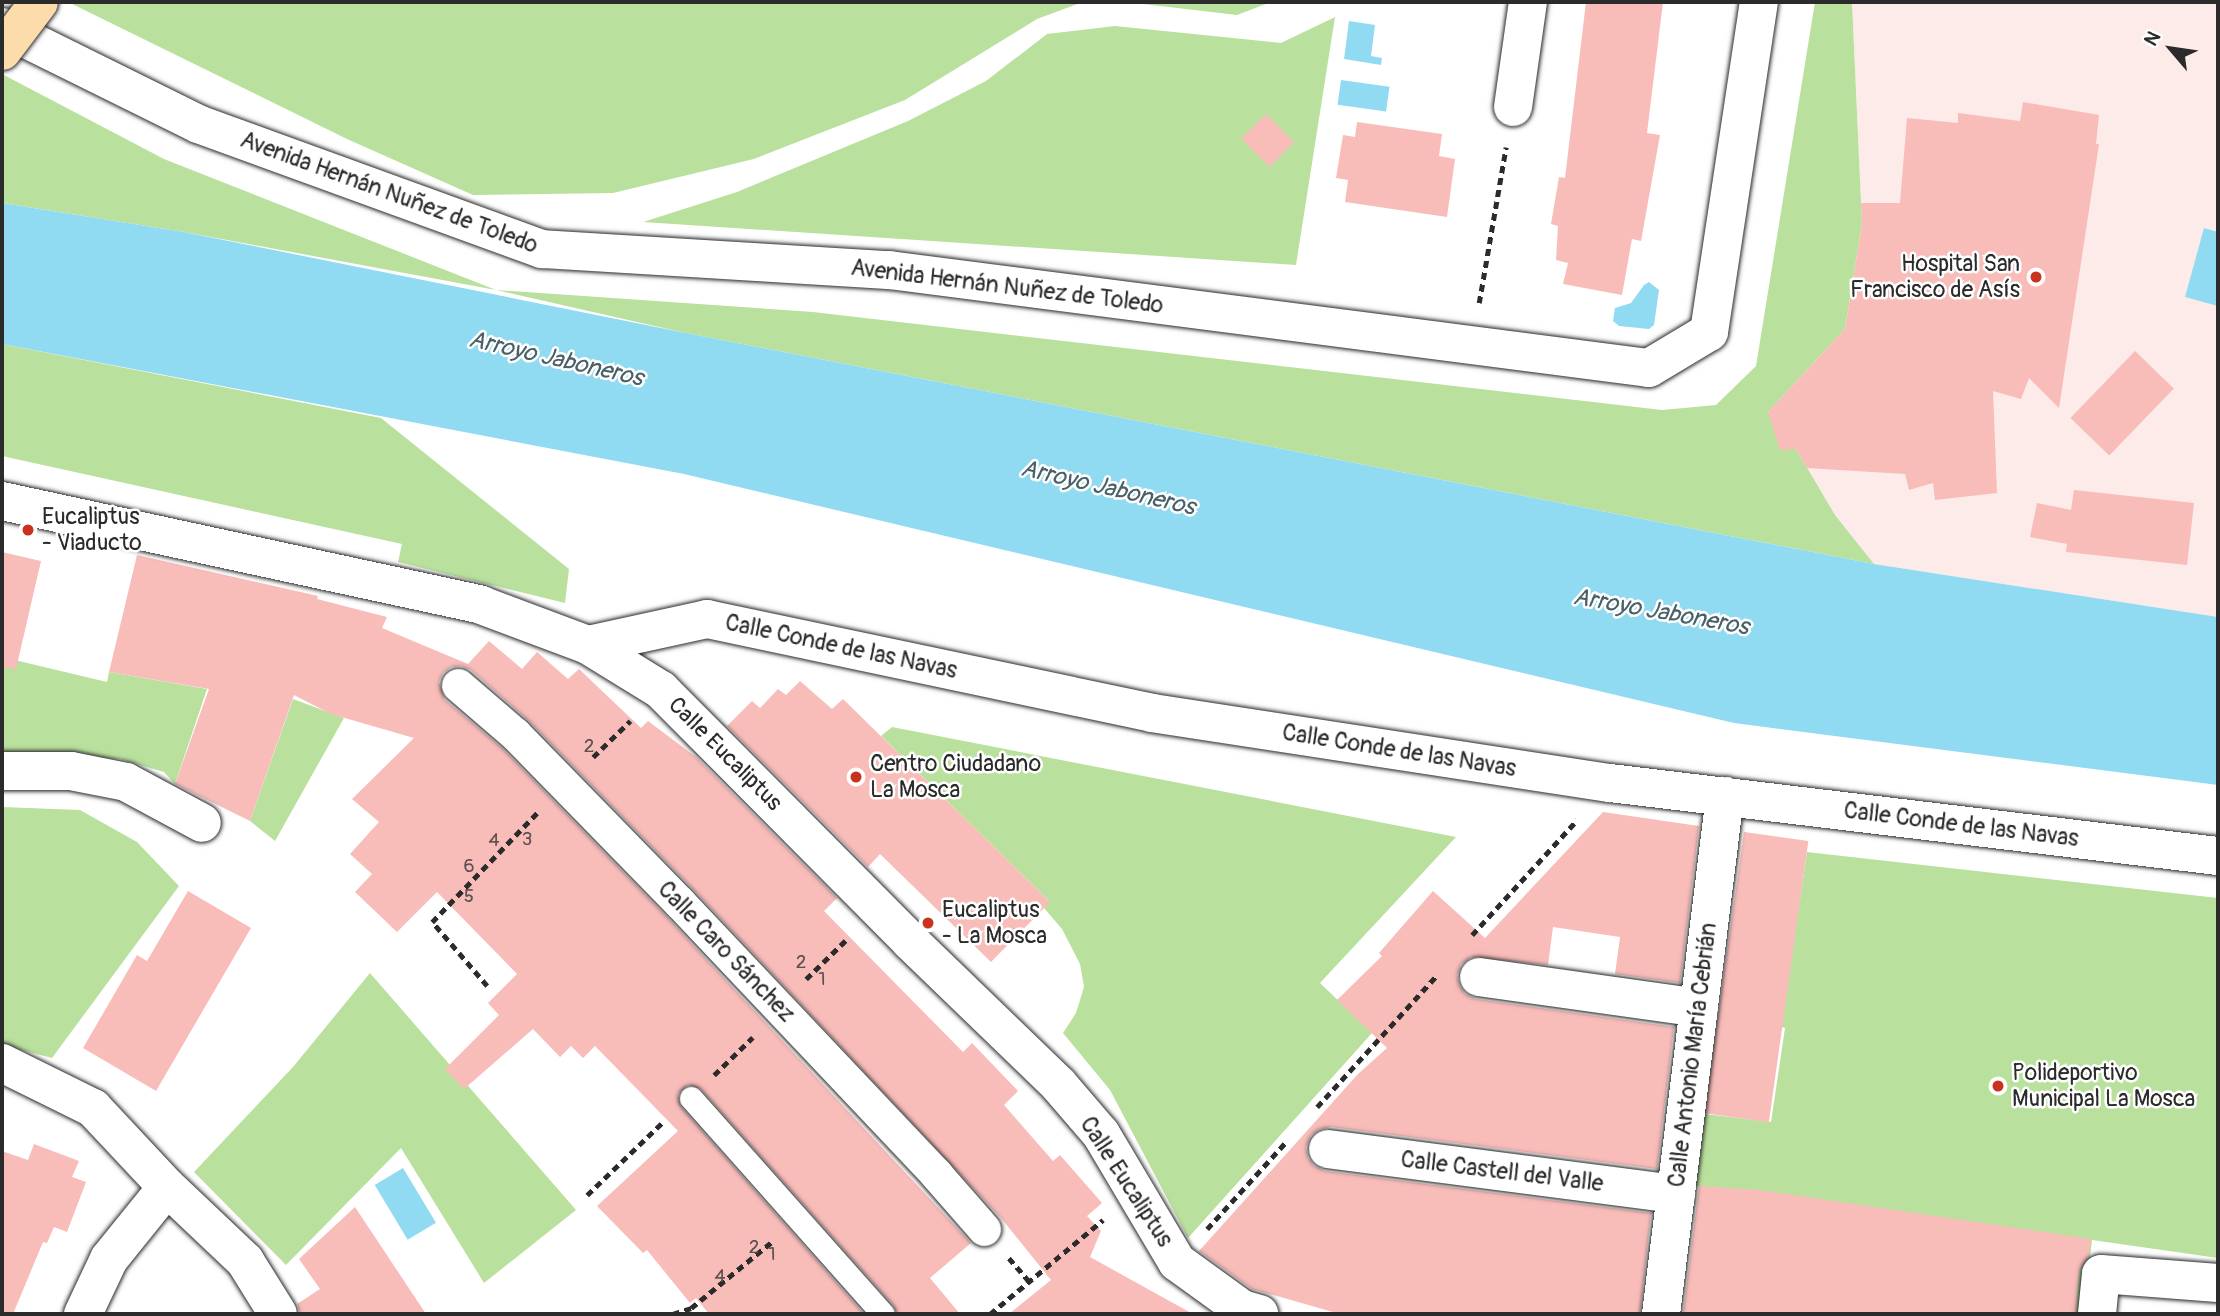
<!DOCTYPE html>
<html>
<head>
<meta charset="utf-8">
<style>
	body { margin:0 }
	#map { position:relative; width:2220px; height:1316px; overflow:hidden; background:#fff; font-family:Pangolin,sans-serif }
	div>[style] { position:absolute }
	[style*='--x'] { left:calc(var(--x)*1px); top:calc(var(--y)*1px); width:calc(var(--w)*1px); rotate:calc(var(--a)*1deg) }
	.built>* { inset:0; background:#fdebea }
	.green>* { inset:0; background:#b9e19d }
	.water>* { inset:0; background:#91dbf2; transform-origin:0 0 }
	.building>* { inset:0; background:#f8bcb9; transform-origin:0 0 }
	.path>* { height:4.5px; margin-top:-2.25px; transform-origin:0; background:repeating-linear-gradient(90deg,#2b2b2b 0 7px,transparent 0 12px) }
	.roads { filter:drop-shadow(0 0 2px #2b2b2b) drop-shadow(0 0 2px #2b2b2b) }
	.service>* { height:23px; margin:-11.5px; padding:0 11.5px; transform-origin:11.5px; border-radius:11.5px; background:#fff }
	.pedestrian>* { height:33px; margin:-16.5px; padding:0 16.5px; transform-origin:16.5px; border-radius:16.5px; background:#fff }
	.minor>* { height:38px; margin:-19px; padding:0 19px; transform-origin:19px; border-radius:19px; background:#fff }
	.bridges { filter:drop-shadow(0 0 2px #2b2b2b) drop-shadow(0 0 2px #2b2b2b) }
	.motorway-bridge>* { height:38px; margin:-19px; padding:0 19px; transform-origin:19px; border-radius:19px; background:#fddcac }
	.dots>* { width:19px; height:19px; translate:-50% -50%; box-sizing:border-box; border:4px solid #fff; border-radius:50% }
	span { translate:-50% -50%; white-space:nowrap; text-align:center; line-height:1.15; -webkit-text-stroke:5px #fff; paint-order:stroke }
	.number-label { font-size:19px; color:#5e4f4e }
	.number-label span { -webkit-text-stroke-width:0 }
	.street-label { font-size:23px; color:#2b2b2b }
	.poi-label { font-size:23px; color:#2b2b2b }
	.right { translate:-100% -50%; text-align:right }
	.left { translate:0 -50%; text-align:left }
	.water-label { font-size:24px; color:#4a6067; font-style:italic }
	.frame { position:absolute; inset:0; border:4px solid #2b2b2b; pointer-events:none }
	.north { position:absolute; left:2136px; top:14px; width:70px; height:70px; -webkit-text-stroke:5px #fff; paint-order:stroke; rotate:299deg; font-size:19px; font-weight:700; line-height:28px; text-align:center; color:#2b2b2b }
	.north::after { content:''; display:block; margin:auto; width:24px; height:32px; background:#2b2b2b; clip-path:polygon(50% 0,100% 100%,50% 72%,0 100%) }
</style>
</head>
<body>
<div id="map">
	<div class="built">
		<i style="clip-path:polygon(1852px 2px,2218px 2px,2218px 617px,1874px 564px,1835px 515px,1796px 449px,1768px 412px,1845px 329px,1862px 224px)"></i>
	</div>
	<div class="green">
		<i style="clip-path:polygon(68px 2px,1083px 2px,1037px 19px,905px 100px,754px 159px,613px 193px,473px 195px,347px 139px)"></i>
		<i style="clip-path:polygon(1126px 2px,1271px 2px,1237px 15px)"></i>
		<i style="clip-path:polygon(1815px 2px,1852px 2px,1862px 224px,1845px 329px,1768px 412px,1796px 449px,1835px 515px,1874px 564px,681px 332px,496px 290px,184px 232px,2px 203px,2px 74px,164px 159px,496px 290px,813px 312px,1662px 410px,1716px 405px,1756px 366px)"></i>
		<i style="clip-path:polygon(1335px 17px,1296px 265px,643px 222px,737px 192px,908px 121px,986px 81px,1047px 34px,1115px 26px,1281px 43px)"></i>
		<i style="clip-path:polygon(2px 344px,381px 418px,569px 569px,565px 603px,398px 562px,402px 544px,2px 456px)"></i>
		<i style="clip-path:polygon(2px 657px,107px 682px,109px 672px,207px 689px,175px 784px,164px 772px,120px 759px,2px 756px)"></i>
		<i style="clip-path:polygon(293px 699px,344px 718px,275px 841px,250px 821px)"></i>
		<i style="clip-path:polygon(892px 727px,1456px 837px,1320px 983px,1372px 1033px,1188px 1238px,1110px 1090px,1063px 1033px,1076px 1013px,1084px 987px,1080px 964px,1062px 929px,1044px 908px,1049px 901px,881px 736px)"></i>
		<i style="clip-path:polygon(2px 807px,80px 810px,137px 842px,179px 886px,52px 1058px,2px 1045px)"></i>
		<i style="clip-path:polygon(1807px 852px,2218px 898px,2218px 1258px,2092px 1240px,2084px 1314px,1749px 1314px,1764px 1191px,1695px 1186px,1705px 1114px,1771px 1122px,1785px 1028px,1781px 1027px)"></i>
		<i style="clip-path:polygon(370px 973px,576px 1210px,484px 1283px,401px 1148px,286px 1265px,194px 1172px,293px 1067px)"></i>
	</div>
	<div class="water">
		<i style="clip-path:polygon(1349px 21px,1375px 25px,1371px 56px,1382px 58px,1381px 65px,1344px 59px)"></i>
		<i style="left:1341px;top:80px;width:49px;height:25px;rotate:8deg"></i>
		<i style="clip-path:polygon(2px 203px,184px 232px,681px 332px,1874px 564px,2218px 617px,2218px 785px,1734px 723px,684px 474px,2px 344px)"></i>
		<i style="clip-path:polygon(2204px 228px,2218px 232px,2218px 306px,2185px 297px)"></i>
		<i style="clip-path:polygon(1649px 282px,1659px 290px,1654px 325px,1649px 329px,1619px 326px,1613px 321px,1615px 308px,1631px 303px,1644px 285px)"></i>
		<i style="left:403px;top:1168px;width:64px;height:33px;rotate:59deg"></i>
	</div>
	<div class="building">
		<i style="clip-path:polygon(1586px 2px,1663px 2px,1647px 133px,1660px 135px,1641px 241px,1632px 239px,1622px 295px,1563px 284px,1568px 263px,1556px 260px,1558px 226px,1551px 224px,1559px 177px,1565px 178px)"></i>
		<i style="clip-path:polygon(2023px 102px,2099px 115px,2096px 144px,2099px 144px,2059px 408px,2029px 378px,2021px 399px,1993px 391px,1997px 493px,1935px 500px,1933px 483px,1909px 490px,1905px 474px,1807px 468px,1796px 449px,1780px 450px,1768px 412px,1845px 329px,1862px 224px,1861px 203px,1900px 203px,1907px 118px,1958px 123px,1958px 113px,2020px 121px)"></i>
		<i style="left:1266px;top:114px;width:40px;height:35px;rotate:45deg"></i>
		<i style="clip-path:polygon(1357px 122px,1442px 134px,1439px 156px,1455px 159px,1447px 217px,1345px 202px,1348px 180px,1336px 178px,1343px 135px,1355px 137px)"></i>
		<i style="left:2135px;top:351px;width:54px;height:93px;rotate:44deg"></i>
		<i style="clip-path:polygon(2074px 490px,2194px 503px,2187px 565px,2066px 552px,2067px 544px,2030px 537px,2037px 503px,2071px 510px)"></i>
		<i style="clip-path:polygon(2px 552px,41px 561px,16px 669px,2px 667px)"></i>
		<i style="clip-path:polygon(137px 555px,318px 596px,317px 599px,387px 617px,382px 628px,468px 664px,489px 641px,522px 669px,537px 652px,568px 679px,579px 669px,641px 728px,648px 721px,696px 757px,837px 898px,824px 911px,963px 1052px,972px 1043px,1018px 1091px,1004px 1105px,1053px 1161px,1060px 1155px,1102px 1203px,1087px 1216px,1101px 1231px,1090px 1257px,1193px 1314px,1009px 1314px,1051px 1280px,1001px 1218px,693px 889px,529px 721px,471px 670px,461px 666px,451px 667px,443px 673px,439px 682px,445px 700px,502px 748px,665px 915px,971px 1243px,930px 1278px,960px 1314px,897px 1314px,893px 1305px,701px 1089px,688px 1085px,678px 1094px,681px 1107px,864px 1314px,709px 1314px,696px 1298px,690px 1303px,647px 1250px,643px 1253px,597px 1206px,678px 1131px,595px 1046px,583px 1058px,571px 1046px,560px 1057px,533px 1029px,464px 1089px,445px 1069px,499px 1015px,488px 1003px,517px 974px,437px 892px,397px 932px,355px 892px,372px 874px,350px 854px,379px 822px,352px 799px,414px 738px,331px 714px,294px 695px,250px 821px,175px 784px,209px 689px,109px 672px)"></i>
		<i style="clip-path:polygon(800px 681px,832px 709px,843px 699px,1050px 902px,991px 962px,880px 854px,868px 867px,727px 726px,752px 701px,760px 708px,778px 689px,786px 695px)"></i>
		<i style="clip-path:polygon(1603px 812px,1699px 826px,1680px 983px,1615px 974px,1620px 937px,1553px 927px,1548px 965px,1471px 957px,1461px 964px,1457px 975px,1459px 985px,1465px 994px,1476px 999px,1674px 1027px,1657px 1169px,1331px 1127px,1320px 1129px,1311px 1135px,1306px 1147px,1308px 1158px,1314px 1166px,1325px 1171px,1651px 1213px,1640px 1314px,1340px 1314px,1252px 1289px,1199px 1251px,1358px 1074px,1387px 1048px,1337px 1000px,1382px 956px,1379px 953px,1433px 891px,1485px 938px)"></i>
		<i style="left:1744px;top:832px;width:65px;height:284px;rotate:8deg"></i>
		<i style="clip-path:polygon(188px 891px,251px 928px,156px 1091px,83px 1048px,137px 955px,147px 961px)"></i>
		<i style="clip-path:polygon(34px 1144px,79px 1161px,72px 1177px,86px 1182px,67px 1232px,54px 1227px,47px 1243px,43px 1242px,13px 1314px,2px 1314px,2px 1151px,28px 1160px)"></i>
		<i style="clip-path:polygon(1699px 1186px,1759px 1190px,2091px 1239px,2089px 1256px,2079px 1272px,2076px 1314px,1683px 1314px)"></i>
		<i style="clip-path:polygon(355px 1207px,426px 1314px,300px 1314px,297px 1304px,320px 1289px,299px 1259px)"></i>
	</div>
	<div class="path">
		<i style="--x:1479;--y:303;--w:158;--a:-80.2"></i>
		<i style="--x:593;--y:757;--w:52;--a:-44.2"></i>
		<i style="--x:1472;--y:935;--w:156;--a:-47.6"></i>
		<i style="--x:806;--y:979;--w:57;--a:-44.3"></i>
		<i style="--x:487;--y:986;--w:84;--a:-130.7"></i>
		<i style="--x:432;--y:922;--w:153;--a:-46.1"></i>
		<i style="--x:714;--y:1075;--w:54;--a:-44.3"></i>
		<i style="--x:1317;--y:1107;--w:177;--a:-47.7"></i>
		<i style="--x:587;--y:1195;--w:107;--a:-43.9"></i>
		<i style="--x:1207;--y:1229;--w:118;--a:-47.8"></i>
		<i style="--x:1009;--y:1258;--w:30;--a:49"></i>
		<i style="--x:673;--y:1314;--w:19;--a:-18"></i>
		<i style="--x:691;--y:1308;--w:106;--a:-39.3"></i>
		<i style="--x:990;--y:1314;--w:147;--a:-39.8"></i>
	</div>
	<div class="roads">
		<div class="service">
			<i style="--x:691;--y:1098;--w:289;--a:48.4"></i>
		</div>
		<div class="pedestrian">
			<i style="--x:458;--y:685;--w:75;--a:40.7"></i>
			<i style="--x:515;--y:734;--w:235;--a:45.7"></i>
			<i style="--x:679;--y:902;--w:374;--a:46.6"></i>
			<i style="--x:936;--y:1174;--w:73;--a:48.9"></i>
		</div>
		<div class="minor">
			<i style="--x:2;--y:27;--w:219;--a:26.3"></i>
			<i style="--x:198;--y:124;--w:366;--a:20"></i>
			<i style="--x:542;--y:249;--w:348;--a:3.5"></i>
			<i style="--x:889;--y:270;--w:766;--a:7.35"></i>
			<i style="--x:1649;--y:368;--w:70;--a:-31"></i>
			<i style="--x:1709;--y:332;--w:334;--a:-81.4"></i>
			<i style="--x:1513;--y:107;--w:106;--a:-81.9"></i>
			<i style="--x:2;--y:501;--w:490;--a:12.2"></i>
			<i style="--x:481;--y:605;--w:114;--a:20.5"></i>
			<i style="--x:588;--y:645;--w:86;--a:31.7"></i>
			<i style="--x:661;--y:690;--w:354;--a:45.2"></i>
			<i style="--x:910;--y:941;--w:206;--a:44"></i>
			<i style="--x:1058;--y:1084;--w:66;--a:49.3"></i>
			<i style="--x:1101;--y:1134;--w:149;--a:59.3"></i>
			<i style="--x:1177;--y:1262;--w:80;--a:35.9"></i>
			<i style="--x:1242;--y:1309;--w:18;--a:16"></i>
			<i style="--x:588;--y:645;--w:122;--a:-12.3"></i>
			<i style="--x:707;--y:619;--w:455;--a:11.9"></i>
			<i style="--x:1152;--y:713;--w:463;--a:8.7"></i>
			<i style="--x:1610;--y:783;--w:612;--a:6.85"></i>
			<i style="--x:2;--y:771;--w:69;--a:0"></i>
			<i style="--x:71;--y:771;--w:56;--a:11.3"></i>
			<i style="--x:126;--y:782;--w:86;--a:28.3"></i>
			<i style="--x:1479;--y:977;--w:222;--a:8"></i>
			<i style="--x:2;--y:1063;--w:102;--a:26.3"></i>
			<i style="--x:93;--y:1108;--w:108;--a:46.9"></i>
			<i style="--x:1328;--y:1149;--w:351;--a:7.4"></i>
			<i style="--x:83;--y:1314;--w:61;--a:-64.7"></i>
			<i style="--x:109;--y:1259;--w:92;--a:-51.1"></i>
			<i style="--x:167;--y:1187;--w:108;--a:43.5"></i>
			<i style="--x:245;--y:1261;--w:62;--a:58.1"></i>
			<i style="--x:1661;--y:1314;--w:522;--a:-82.96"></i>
			<i style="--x:2097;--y:1314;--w:40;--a:-84.3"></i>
			<i style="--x:2101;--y:1274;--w:117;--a:4.4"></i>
		</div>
	</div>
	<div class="bridges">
		<div class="motorway-bridge">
			<i style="--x:2;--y:51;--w:61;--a:-52.9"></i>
		</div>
	</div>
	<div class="dots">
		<i style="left:2036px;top:277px;background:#c8321e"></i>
		<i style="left:28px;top:530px;background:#c8321e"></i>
		<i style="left:856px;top:777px;background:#c8321e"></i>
		<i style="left:928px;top:923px;background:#c8321e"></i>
		<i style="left:1998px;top:1086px;background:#c8321e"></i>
	</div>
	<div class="number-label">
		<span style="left:589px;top:747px">2</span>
		<span style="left:527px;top:840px">3</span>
		<span style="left:494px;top:841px">4</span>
		<span style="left:469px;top:867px">6</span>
		<span style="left:469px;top:897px">5</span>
		<span style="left:801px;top:963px">2</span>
		<span style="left:822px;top:980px">1</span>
		<span style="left:754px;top:1248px">2</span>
		<span style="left:772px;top:1255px">1</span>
		<span style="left:720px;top:1277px">4</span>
	</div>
	<div class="street-label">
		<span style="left:389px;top:193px;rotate:20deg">Avenida Hernán Nuñez de Toledo</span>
		<span style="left:1007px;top:287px;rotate:7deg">Avenida Hernán Nuñez de Toledo</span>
		<span style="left:841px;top:647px;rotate:12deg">Calle Conde de las Navas</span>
		<span style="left:1399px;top:751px;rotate:9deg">Calle Conde de las Navas</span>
		<span style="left:725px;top:754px;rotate:45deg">Calle Eucaliptus</span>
		<span style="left:1961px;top:825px;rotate:7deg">Calle Conde de las Navas</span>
		<span style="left:726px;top:952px;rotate:46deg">Calle Caro Sánchez</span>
		<span style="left:1693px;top:1055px;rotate:-83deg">Calle Antonio María Cebrián</span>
		<span style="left:1502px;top:1172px;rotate:7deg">Calle Castell del Valle</span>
		<span style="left:1126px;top:1182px;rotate:57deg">Calle Eucaliptus</span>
	</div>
	<div class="poi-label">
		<span class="right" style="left:2020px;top:277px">Hospital San<br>Francisco de Asís</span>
		<span class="left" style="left:42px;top:530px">Eucaliptus<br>- Viaducto</span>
		<span class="left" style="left:870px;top:777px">Centro Ciudadano<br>La Mosca</span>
		<span class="left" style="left:942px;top:923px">Eucaliptus<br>- La Mosca</span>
		<span class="left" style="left:2012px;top:1086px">Polideportivo<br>Municipal La Mosca</span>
	</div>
	<div class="water-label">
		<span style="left:556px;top:359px;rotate:13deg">Arroyo Jaboneros</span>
		<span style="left:1108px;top:488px;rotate:13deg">Arroyo Jaboneros</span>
		<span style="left:1661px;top:612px;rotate:10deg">Arroyo Jaboneros</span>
	</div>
	<div class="frame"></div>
	<div class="north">N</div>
</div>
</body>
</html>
